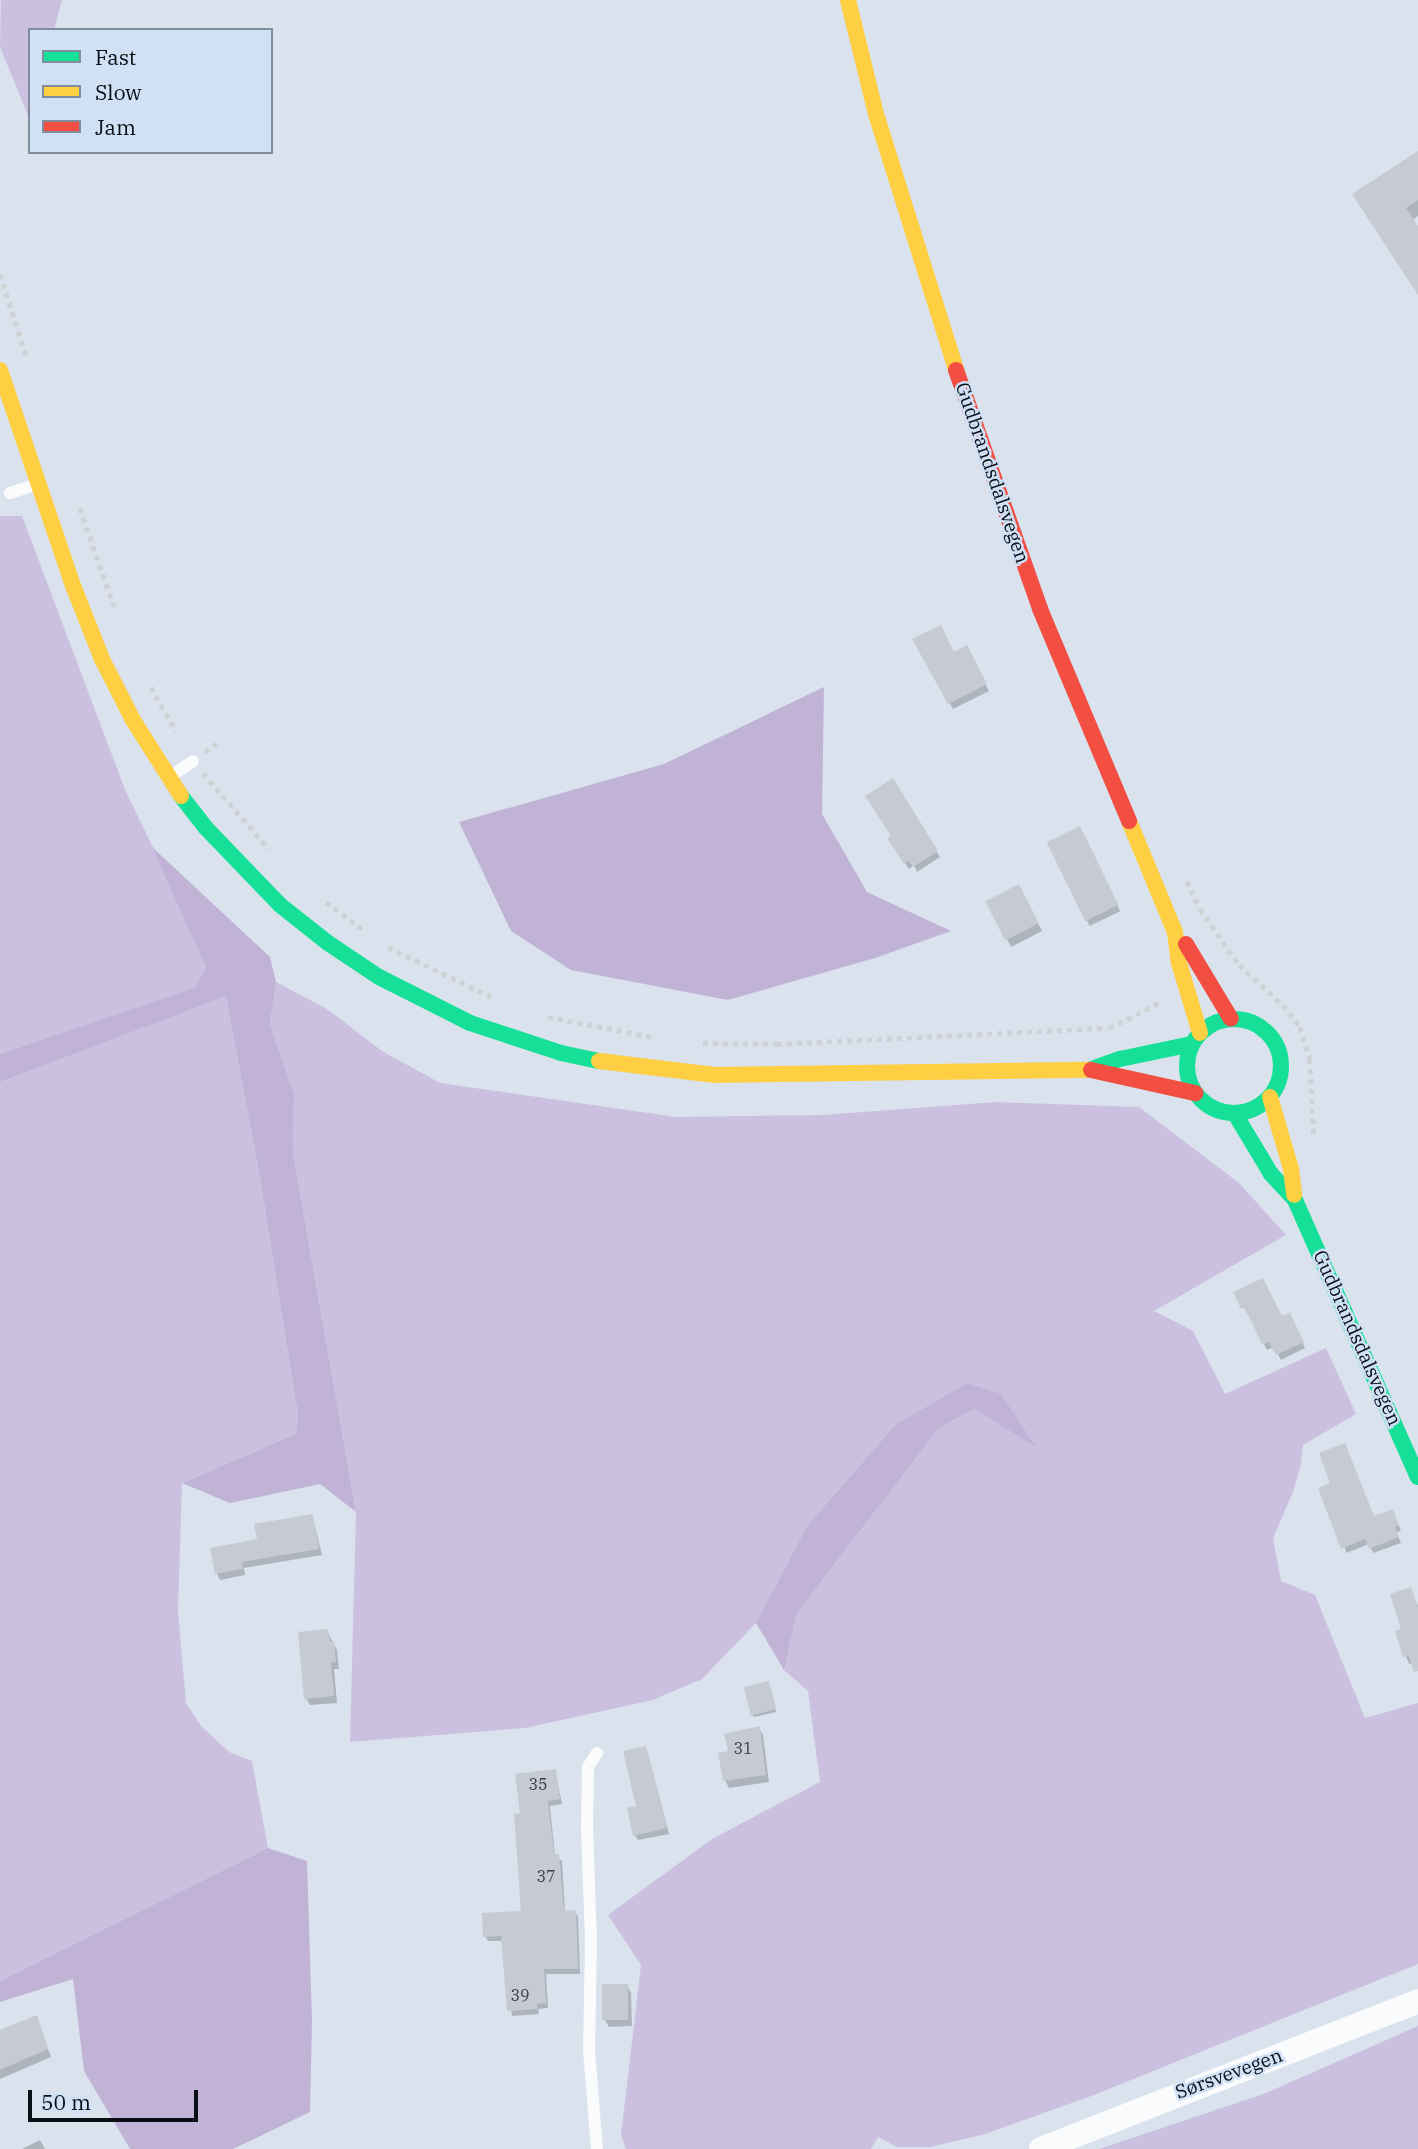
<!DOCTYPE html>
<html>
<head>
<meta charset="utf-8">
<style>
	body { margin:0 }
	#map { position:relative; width:1418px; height:2149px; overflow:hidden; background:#d9e2ed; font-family:"IBM Plex Serif",serif }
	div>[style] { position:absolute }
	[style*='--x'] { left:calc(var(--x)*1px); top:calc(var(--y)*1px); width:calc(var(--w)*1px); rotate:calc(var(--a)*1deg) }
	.green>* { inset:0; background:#ccc0e1 }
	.forest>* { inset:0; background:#c0b3d6 }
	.shadow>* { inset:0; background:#0003; transform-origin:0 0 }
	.building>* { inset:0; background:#c5cad3; transform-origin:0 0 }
	.path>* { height:4.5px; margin-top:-2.25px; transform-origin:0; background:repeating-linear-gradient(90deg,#cfd2d5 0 5px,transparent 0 10px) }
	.lane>* { height:12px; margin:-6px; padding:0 6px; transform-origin:6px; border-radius:6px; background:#f9fbfc }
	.street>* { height:24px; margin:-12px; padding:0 12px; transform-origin:12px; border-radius:12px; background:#f9fbfc }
	.fast>* { height:16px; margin:-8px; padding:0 8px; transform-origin:8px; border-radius:8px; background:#16e098 }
	.fast>.ring { margin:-8px; padding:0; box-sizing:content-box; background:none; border:16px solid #16e098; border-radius:50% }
	.slow>* { height:16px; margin:-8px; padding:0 8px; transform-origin:8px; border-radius:8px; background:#ffcf43 }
	.jam>* { height:16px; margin:-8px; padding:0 8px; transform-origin:8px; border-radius:8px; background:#f24e42 }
	span { translate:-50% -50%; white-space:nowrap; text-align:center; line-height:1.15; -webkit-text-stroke:5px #d1e1f5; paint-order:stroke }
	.number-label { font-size:16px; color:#3a4046 }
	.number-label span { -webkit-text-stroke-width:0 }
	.street-label { font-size:19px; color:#090f15 }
	.legend { position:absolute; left:28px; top:28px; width:245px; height:126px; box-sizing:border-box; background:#d1e1f5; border:2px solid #818d9b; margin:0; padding:9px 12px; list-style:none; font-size:21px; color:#090f15 }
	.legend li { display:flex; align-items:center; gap:14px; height:35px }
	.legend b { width:35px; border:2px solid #818d9b }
	.scale { position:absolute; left:28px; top:2090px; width:170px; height:32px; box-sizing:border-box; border:4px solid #090f15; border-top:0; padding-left:9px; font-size:21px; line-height:24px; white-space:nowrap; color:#090f15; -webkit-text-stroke:5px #d1e1f5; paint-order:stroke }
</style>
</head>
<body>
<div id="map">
	<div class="green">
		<i style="clip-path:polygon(1px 0,62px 0,54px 30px,30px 30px,29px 118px,0 47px)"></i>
		<i style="clip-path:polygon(0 516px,22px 516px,126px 792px,183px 909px,206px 967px,195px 989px,0 1054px)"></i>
		<i style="clip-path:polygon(276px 982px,327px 1009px,382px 1051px,440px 1083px,676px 1117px,823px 1115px,996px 1102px,1139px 1107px,1239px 1183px,1286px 1235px,1154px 1311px,1193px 1331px,1225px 1394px,1326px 1348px,1356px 1414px,1303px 1445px,1301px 1464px,1293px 1492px,1273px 1538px,1281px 1581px,1315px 1595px,1365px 1718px,1418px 1703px,1418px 1964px,1094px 2095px,985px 2134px,931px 2147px,897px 2147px,878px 2137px,871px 2149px,626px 2149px,621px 2135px,641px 1965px,608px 1915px,712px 1839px,820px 1782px,808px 1691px,784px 1670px,797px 1613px,939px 1428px,974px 1409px,1034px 1445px,967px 1383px,896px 1424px,807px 1526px,756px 1623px,702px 1679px,653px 1700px,525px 1728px,350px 1742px,356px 1512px,293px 1153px,294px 1093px,270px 1025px)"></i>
		<i style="clip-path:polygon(226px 995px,259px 1172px,298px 1415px,296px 1434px,182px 1483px,178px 1611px,186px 1703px,201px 1726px,229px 1752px,252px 1761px,268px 1848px,0 1981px,0 1082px)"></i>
		<i style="clip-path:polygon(1418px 2026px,1418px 2149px,1099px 2149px,1266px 2093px)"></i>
	</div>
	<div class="forest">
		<i style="clip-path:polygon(824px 687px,822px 814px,867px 892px,951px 931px,875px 958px,728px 1000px,571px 970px,511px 931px,459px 822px,664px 764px)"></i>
		<i style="clip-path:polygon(152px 847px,270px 957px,276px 982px,270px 1025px,294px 1093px,293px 1153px,356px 1512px,320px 1484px,230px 1503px,182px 1483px,296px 1434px,298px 1415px,259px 1172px,226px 996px,0 1082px,0 1054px,195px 988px,206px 967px)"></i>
		<i style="clip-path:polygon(967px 1383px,1001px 1394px,1036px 1447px,974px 1409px,939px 1428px,797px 1613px,784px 1670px,756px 1623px,807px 1526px,896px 1424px)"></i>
		<i style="clip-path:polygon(268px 1848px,307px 1861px,312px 2022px,310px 2112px,233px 2149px,130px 2149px,84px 2071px,73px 1979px,0 2002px,0 1981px)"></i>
	</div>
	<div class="shadow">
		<i style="clip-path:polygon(1418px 153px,1418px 216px,1412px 220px,1418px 229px,1418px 287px,1361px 206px)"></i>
		<i style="clip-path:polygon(914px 639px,954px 654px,970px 654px,989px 691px,953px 709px)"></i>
		<i style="clip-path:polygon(892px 780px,940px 857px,917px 872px,914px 865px,909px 869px,890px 839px,893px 836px)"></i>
		<i style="left:1082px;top:833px;width:87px;height:34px;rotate:64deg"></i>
		<i style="clip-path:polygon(1023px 893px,1042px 931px,1011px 947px,987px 901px)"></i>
		<i style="clip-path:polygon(1236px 1292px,1293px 1321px,1305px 1348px,1281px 1360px,1274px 1347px,1267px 1350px)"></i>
		<i style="clip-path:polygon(1333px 1483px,1374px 1518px,1395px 1516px,1401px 1531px,1396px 1532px,1401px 1543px,1373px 1553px,1369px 1544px,1346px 1553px)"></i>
		<i style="clip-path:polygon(312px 1515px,322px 1555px,244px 1568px,245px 1575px,220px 1580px,217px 1574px,259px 1540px)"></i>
		<i style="clip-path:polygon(1410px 1590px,1418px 1606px,1418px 1661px,1409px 1664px,1397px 1632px,1403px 1631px)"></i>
		<i style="clip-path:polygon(327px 1631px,337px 1650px,339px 1669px,334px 1669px,337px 1703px,310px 1705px,306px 1698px)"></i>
		<i style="clip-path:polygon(770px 1686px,776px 1712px,754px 1717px,752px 1714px)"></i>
		<i style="clip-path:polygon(759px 1728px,763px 1735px,769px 1782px,729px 1788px,725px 1780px,730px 1753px)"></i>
		<i style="clip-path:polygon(648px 1754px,669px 1834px,638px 1840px,635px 1835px)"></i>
		<i style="clip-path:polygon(555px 1771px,562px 1804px,550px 1806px,555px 1856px,562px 1861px,565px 1912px,575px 1912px,578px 1917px,580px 1974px,546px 1974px,548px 2008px,538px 2009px,539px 2014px,512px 2016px,503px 1941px,488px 1941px,485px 1936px,523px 1913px,522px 1814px)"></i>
		<i style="clip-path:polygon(627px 1985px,631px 1993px,632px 2026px,609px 2027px,604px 2019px)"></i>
		<i style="clip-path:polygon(36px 2017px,51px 2057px,0 2079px,0 2033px)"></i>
		<i style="clip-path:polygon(40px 2140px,45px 2149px,22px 2149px)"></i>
	</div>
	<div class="building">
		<i style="clip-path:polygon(1418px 151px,1418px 200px,1406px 208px,1418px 226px,1418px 295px,1352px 194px)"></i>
		<i style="clip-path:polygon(941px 625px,954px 652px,967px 645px,987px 684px,948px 704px,912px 639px)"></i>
		<i style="clip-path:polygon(893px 778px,938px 851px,913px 867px,909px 861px,904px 864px,887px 838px,891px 836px,865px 796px)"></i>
		<i style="left:1080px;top:826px;width:88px;height:37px;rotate:64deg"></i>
		<i style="left:1019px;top:884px;width:44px;height:38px;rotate:63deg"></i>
		<i style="clip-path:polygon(1263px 1278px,1282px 1316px,1290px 1313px,1304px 1342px,1276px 1355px,1269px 1342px,1262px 1345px,1245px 1307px,1241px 1309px,1233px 1292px)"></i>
		<i style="clip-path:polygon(1345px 1443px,1374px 1516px,1393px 1509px,1399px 1525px,1395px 1527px,1399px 1537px,1369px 1549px,1365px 1539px,1341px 1549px,1318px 1488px,1330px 1483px,1319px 1453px)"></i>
		<i style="clip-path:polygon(313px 1514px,319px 1549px,242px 1562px,243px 1569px,215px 1574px,210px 1548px,257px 1539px,254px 1524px)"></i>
		<i style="clip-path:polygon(1411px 1587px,1418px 1607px,1418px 1671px,1414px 1672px,1409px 1656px,1403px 1657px,1395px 1631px,1401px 1629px,1390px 1594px)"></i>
		<i style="clip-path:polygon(328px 1629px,330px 1642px,334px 1641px,336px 1662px,331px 1662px,334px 1696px,304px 1699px,298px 1632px)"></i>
		<i style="left:769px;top:1681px;width:29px;height:26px;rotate:76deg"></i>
		<i style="clip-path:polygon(760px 1726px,766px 1775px,723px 1781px,718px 1753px,728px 1751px,724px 1734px)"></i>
		<i style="clip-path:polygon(646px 1746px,667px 1828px,633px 1836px,627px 1808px,636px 1806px,623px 1751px)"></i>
		<i style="clip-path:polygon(556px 1769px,560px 1799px,548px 1801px,554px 1854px,559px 1854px,564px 1911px,576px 1910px,578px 1969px,544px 1969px,546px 2003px,537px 2004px,537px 2009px,507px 2011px,501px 1936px,483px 1937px,482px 1913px,521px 1911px,514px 1814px,520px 1813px,515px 1774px)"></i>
		<i style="left:602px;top:1984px;width:26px;height:36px"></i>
		<i style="clip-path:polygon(37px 2015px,48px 2049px,0 2070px,0 2030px)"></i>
	</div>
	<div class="path">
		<i style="--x:0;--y:274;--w:88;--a:72.2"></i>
		<i style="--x:80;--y:508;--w:104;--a:70.9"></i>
		<i style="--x:151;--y:687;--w:51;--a:60.4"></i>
		<i style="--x:205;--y:752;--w:14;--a:-36"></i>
		<i style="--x:203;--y:773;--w:101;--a:49"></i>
		<i style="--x:1187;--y:881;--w:31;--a:65"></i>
		<i style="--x:1200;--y:909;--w:68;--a:55.1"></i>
		<i style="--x:1239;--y:965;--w:59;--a:42.3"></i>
		<i style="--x:1283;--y:1005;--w:28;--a:52"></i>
		<i style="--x:1300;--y:1027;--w:34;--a:73"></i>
		<i style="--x:1310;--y:1059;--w:79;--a:87.1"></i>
		<i style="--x:326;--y:902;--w:47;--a:36.4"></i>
		<i style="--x:388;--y:947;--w:118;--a:25.7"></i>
		<i style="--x:548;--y:1017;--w:107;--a:10.8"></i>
		<i style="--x:703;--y:1043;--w:74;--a:0.8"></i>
		<i style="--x:777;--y:1044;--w:332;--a:-2.8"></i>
		<i style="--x:1109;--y:1028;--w:60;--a:-26.6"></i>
	</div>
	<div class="lane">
		<i style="--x:10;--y:493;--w:28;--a:-18"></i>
		<i style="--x:168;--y:778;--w:30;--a:-34"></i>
		<i style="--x:597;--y:1753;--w:17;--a:123"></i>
		<i style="--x:588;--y:1767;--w:60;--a:91"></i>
		<i style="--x:587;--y:1827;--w:113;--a:88"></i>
		<i style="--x:591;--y:1940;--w:110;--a:91"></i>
		<i style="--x:589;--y:2050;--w:99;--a:85.4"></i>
	</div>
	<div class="street">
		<i style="--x:1041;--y:2149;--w:405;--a:-21.4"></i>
	</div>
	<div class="fast">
		<i style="--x:181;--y:796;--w:39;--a:52"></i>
		<i style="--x:205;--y:827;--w:108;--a:46.1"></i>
		<i style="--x:280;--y:905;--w:61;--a:38.4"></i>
		<i style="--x:328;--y:943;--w:61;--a:33.7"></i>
		<i style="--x:379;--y:977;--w:102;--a:26.8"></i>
		<i style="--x:470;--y:1023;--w:96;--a:18.2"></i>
		<i style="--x:561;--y:1053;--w:39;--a:12"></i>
		<i class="ring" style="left:1187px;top:1019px;width:78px;height:78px"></i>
		<i style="--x:1089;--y:1070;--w:33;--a:-20"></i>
		<i style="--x:1120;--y:1059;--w:74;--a:-11.8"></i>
		<i style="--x:1235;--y:1114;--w:70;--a:59"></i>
		<i style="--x:1271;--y:1174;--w:35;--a:47"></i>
		<i style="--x:1295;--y:1200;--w:303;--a:66.1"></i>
	</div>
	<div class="slow">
		<i style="--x:848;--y:0;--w:117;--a:76.2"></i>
		<i style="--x:876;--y:114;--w:268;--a:72.6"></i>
		<i style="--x:0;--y:370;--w:230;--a:71.3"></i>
		<i style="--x:74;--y:588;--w:76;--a:68.5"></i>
		<i style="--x:102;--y:659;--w:68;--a:63.1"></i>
		<i style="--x:133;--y:720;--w:90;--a:57.7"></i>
		<i style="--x:1129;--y:821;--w:120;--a:67.5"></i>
		<i style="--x:1175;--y:932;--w:31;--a:83"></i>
		<i style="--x:1179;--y:963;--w:73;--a:73.3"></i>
		<i style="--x:599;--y:1061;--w:117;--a:6.9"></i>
		<i style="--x:715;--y:1075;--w:376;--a:-0.8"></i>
		<i style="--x:1270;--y:1097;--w:75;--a:73.7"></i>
		<i style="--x:1291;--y:1169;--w:26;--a:83"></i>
	</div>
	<div class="jam">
		<i style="--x:956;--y:370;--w:253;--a:70.6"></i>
		<i style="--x:1040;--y:609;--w:230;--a:67.2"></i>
		<i style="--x:1186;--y:944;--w:87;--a:59"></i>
		<i style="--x:1091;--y:1070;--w:107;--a:12.5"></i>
	</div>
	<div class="number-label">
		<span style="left:743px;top:1748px">31</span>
		<span style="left:538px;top:1784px">35</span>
		<span style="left:546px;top:1876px">37</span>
		<span style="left:520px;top:1995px">39</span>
	</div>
	<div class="street-label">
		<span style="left:992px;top:473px;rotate:71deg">Gudbrandsdalsvegen</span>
		<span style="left:1357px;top:1338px;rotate:66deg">Gudbrandsdalsvegen</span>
		<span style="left:1229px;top:2074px;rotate:-20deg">Sørsvevegen</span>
	</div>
	<ul class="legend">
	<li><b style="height:9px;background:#16e098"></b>Fast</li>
	<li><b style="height:9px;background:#ffcf43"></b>Slow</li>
	<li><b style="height:9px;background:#f24e42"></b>Jam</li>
	</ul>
	<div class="scale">50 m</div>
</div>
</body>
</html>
